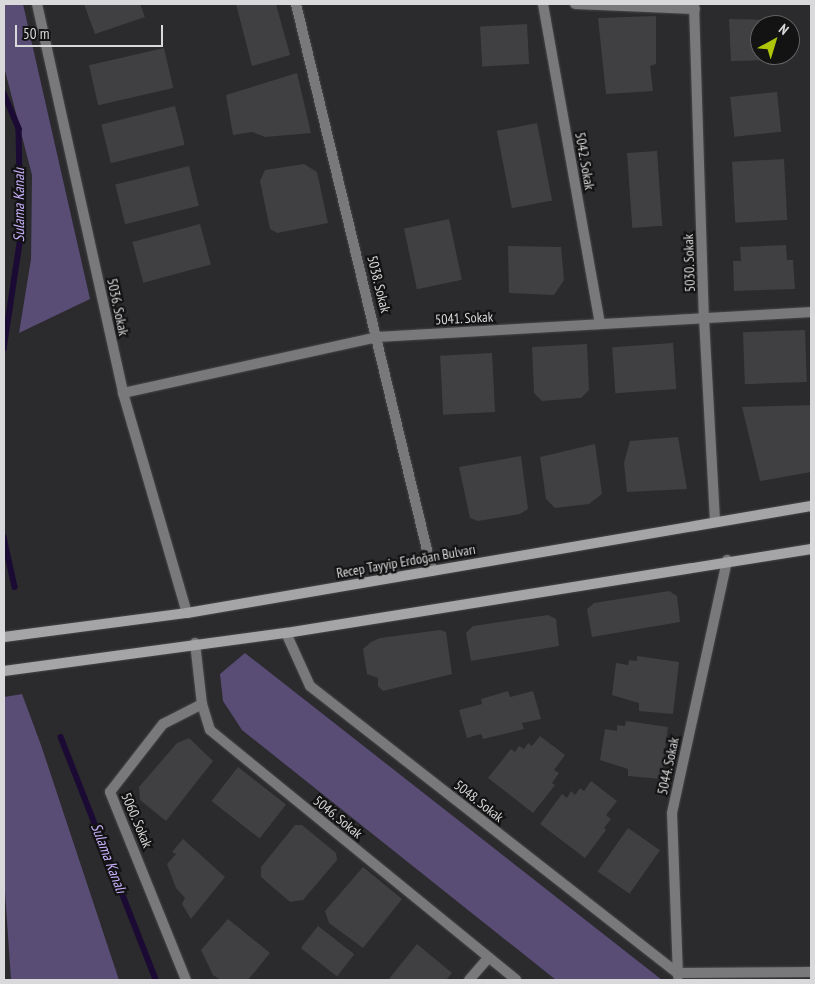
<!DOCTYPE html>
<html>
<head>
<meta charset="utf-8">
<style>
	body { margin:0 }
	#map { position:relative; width:815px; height:984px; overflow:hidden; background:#2b2a2d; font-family:"PT Sans Narrow",sans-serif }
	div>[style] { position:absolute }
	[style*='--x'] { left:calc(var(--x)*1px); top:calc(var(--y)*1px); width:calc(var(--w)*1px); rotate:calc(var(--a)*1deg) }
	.green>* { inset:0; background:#594c75 }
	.stream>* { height:5.5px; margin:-2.75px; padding:0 2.75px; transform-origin:2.75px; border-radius:2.75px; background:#1b0a33 }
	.building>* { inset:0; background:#403f42; transform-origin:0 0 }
	.roads { filter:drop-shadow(0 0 1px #474649) drop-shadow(0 0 1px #474649) }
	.minor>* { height:10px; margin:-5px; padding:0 5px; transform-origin:5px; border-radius:5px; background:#79787a }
	.secondary>* { height:10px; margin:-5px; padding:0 5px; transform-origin:5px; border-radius:5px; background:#a5a4a7 }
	span { translate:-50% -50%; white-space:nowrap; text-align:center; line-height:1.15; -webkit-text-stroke:4.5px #131314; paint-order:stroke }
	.street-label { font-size:14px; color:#d9d8da }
	.water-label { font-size:15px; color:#c7b0fa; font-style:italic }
	.frame { position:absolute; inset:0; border:5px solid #d9d8da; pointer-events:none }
	.north { position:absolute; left:750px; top:15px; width:50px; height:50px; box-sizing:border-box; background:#131314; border:1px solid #626263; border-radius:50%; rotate:39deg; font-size:14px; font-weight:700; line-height:20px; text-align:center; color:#d9d8da }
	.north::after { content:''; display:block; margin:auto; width:18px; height:22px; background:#aec509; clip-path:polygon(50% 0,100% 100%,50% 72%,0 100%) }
	.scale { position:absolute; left:15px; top:25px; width:148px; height:22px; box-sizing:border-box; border:2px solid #d9d8da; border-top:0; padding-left:6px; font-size:15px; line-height:18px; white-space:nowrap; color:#d9d8da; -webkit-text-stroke:4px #131314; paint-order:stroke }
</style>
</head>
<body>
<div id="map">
	<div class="green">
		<i style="clip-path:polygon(4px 4px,23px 4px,90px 299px,19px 333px,31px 259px,32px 175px,4px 67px)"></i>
		<i style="clip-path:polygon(245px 653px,662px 980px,556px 980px,242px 730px,223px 701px,220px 674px)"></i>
		<i style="clip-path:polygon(22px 694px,41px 745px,119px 980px,11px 980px,4px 877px,4px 697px)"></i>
	</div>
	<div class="stream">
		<i style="--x:4;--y:93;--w:39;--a:67"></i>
		<i style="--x:19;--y:129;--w:108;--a:88.9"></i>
		<i style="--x:21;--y:237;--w:113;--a:98.6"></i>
		<i style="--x:4;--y:537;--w:51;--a:77.6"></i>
		<i style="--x:61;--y:737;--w:261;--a:68.6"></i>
	</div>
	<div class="building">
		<i style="clip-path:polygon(84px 4px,140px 4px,145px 17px,95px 34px)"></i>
		<i style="clip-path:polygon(236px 4px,276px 4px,290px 55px,252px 66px)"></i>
		<i style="clip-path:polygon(656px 16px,656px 64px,650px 66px,653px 91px,606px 94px,598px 18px)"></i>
		<i style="clip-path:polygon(729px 19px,775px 20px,776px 25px,760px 25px,760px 55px,781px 55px,781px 60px,731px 61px)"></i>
		<i style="left:527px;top:24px;width:40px;height:47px;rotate:87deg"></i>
		<i style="left:164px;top:48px;width:41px;height:77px;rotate:77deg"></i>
		<i style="clip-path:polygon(297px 73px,311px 133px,265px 137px,252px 132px,233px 135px,226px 95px)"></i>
		<i style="left:777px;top:92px;width:40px;height:47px;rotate:84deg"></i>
		<i style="left:175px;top:106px;width:40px;height:76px;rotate:76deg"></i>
		<i style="left:537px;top:123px;width:79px;height:41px;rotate:79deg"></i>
		<i style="left:657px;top:151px;width:75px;height:30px;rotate:86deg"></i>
		<i style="left:784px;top:159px;width:61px;height:52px;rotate:87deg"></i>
		<i style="clip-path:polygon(304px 164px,317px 172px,328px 223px,277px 233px,270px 229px,260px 181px,265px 170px)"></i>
		<i style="left:189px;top:166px;width:41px;height:76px;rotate:76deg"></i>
		<i style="left:449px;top:219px;width:62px;height:46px;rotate:78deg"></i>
		<i style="left:200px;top:224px;width:42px;height:70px;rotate:75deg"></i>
		<i style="clip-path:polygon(786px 245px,787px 260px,793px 260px,795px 289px,734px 291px,733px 261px,741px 261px,740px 247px)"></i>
		<i style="clip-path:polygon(508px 246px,561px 247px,564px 280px,554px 295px,509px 293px)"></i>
		<i style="left:805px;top:330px;width:52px;height:62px;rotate:88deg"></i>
		<i style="left:673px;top:343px;width:46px;height:61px;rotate:86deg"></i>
		<i style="clip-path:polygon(587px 344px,589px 390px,581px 398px,542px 401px,534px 393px,532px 347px)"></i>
		<i style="left:492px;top:353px;width:59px;height:52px;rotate:87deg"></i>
		<i style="clip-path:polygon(811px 405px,811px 472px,760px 481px,742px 407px)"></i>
		<i style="clip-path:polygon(678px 437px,687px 489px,627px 492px,624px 463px,630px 441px)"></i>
		<i style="clip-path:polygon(595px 444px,602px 494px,589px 504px,555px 508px,546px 499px,540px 457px)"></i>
		<i style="clip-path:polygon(521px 456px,528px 509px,520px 514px,478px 521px,470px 518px,459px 467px)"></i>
		<i style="clip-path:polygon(669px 591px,677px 596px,680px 622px,592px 637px,587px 609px,594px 603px)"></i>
		<i style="clip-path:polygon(548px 615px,556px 619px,559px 646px,471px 661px,466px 633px,473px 626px)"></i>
		<i style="clip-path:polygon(440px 630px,446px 632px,452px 674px,383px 691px,378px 686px,378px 678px,367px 674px,363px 649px,371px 642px,380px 638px)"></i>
		<i style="clip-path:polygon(637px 656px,679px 662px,673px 714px,639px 711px,639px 703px,612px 695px,616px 663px,628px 665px,629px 660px,637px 661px)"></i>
		<i style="clip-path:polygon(508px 691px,510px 697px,533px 691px,541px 719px,522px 723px,524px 729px,483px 739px,481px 734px,467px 738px,459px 710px,482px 704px,481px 699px)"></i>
		<i style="clip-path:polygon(626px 721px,668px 727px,661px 779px,628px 776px,628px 769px,600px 760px,605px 729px,617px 731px,617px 725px,625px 726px)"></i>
		<i style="clip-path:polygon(540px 736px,565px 755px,554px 770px,559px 773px,552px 783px,555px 785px,533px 813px,488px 778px,511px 749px,515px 752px,519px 746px,524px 749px,528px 743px,532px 746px)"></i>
		<i style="clip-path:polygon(189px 738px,213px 761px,166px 821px,140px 800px,139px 787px,177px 743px)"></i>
		<i style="left:238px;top:767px;width:61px;height:43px;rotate:38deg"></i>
		<i style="clip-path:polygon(591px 781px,617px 801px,606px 815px,611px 819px,604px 828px,606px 830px,585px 858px,540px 824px,562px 794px,567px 798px,571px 791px,575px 795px,580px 788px,584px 791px)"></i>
		<i style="clip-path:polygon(295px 825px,302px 825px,336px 853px,337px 860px,303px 900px,290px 902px,261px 877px,261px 867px)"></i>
		<i style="left:628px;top:828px;width:39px;height:53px;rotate:35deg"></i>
		<i style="clip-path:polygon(183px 839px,225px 877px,191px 919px,182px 904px,185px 898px,176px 888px,167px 864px,176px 854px,172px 852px)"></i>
		<i style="clip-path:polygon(363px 867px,402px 899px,363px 948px,329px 923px,325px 911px)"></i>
		<i style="clip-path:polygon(228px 919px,270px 953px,248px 980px,221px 980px,213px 975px,201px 950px)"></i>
		<i style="left:318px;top:926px;width:46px;height:28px;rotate:38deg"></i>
		<i style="clip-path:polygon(417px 944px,452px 973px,446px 980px,389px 979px)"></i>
	</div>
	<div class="roads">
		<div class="minor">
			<i style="--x:37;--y:4;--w:398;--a:77.5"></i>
			<i style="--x:123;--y:393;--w:229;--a:73.8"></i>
			<i style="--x:296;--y:4;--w:583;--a:76.51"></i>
			<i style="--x:543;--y:4;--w:325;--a:79.9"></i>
			<i style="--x:575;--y:4;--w:120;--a:2.4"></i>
			<i style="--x:694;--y:4;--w:314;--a:88.2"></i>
			<i style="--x:704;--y:318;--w:203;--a:86.9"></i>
			<i style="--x:123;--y:393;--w:261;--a:-12.4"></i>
			<i style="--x:378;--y:337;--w:434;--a:-3.3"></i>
			<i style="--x:286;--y:633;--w:58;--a:65.6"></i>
			<i style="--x:310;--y:686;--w:467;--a:38"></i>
			<i style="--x:678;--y:973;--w:133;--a:-0.4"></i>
			<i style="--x:195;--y:643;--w:61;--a:83.5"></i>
			<i style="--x:202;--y:704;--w:27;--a:73"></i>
			<i style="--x:210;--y:730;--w:395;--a:39.2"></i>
			<i style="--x:678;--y:976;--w:163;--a:-92.1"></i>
			<i style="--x:672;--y:813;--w:259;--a:-77.7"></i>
			<i style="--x:186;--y:980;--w:203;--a:-112"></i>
			<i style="--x:110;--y:792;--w:86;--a:-52.1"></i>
			<i style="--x:163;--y:724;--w:44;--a:-27.1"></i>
			<i style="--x:469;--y:980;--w:29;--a:-49"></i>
		</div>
		<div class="secondary">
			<i style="--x:4;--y:637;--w:185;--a:-7.5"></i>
			<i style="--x:187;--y:613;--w:633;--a:-9.73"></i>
			<i style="--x:4;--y:671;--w:285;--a:-7.7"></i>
			<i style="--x:286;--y:633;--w:532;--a:-9.09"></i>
		</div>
	</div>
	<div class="street-label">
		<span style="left:585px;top:161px;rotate:80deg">5042. Sokak</span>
		<span style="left:689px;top:263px;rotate:-92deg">5030. Sokak</span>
		<span style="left:379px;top:284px;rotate:76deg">5038. Sokak</span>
		<span style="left:118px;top:307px;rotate:78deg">5036. Sokak</span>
		<span style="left:464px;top:318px;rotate:-3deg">5041. Sokak</span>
		<span style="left:406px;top:561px;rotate:-10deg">Recep Tayyip Erdoğan Bulvarı</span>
		<span style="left:668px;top:766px;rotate:-78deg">5044. Sokak</span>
		<span style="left:479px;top:801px;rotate:38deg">5048. Sokak</span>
		<span style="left:338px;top:817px;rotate:39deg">5046. Sokak</span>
		<span style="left:137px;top:820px;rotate:67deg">5060. Sokak</span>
	</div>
	<div class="water-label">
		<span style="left:19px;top:205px;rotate:-90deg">Sulama Kanalı</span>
		<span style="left:109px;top:858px;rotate:69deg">Sulama Kanalı</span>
	</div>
	<div class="frame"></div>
	<div class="north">N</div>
	<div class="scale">50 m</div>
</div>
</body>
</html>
